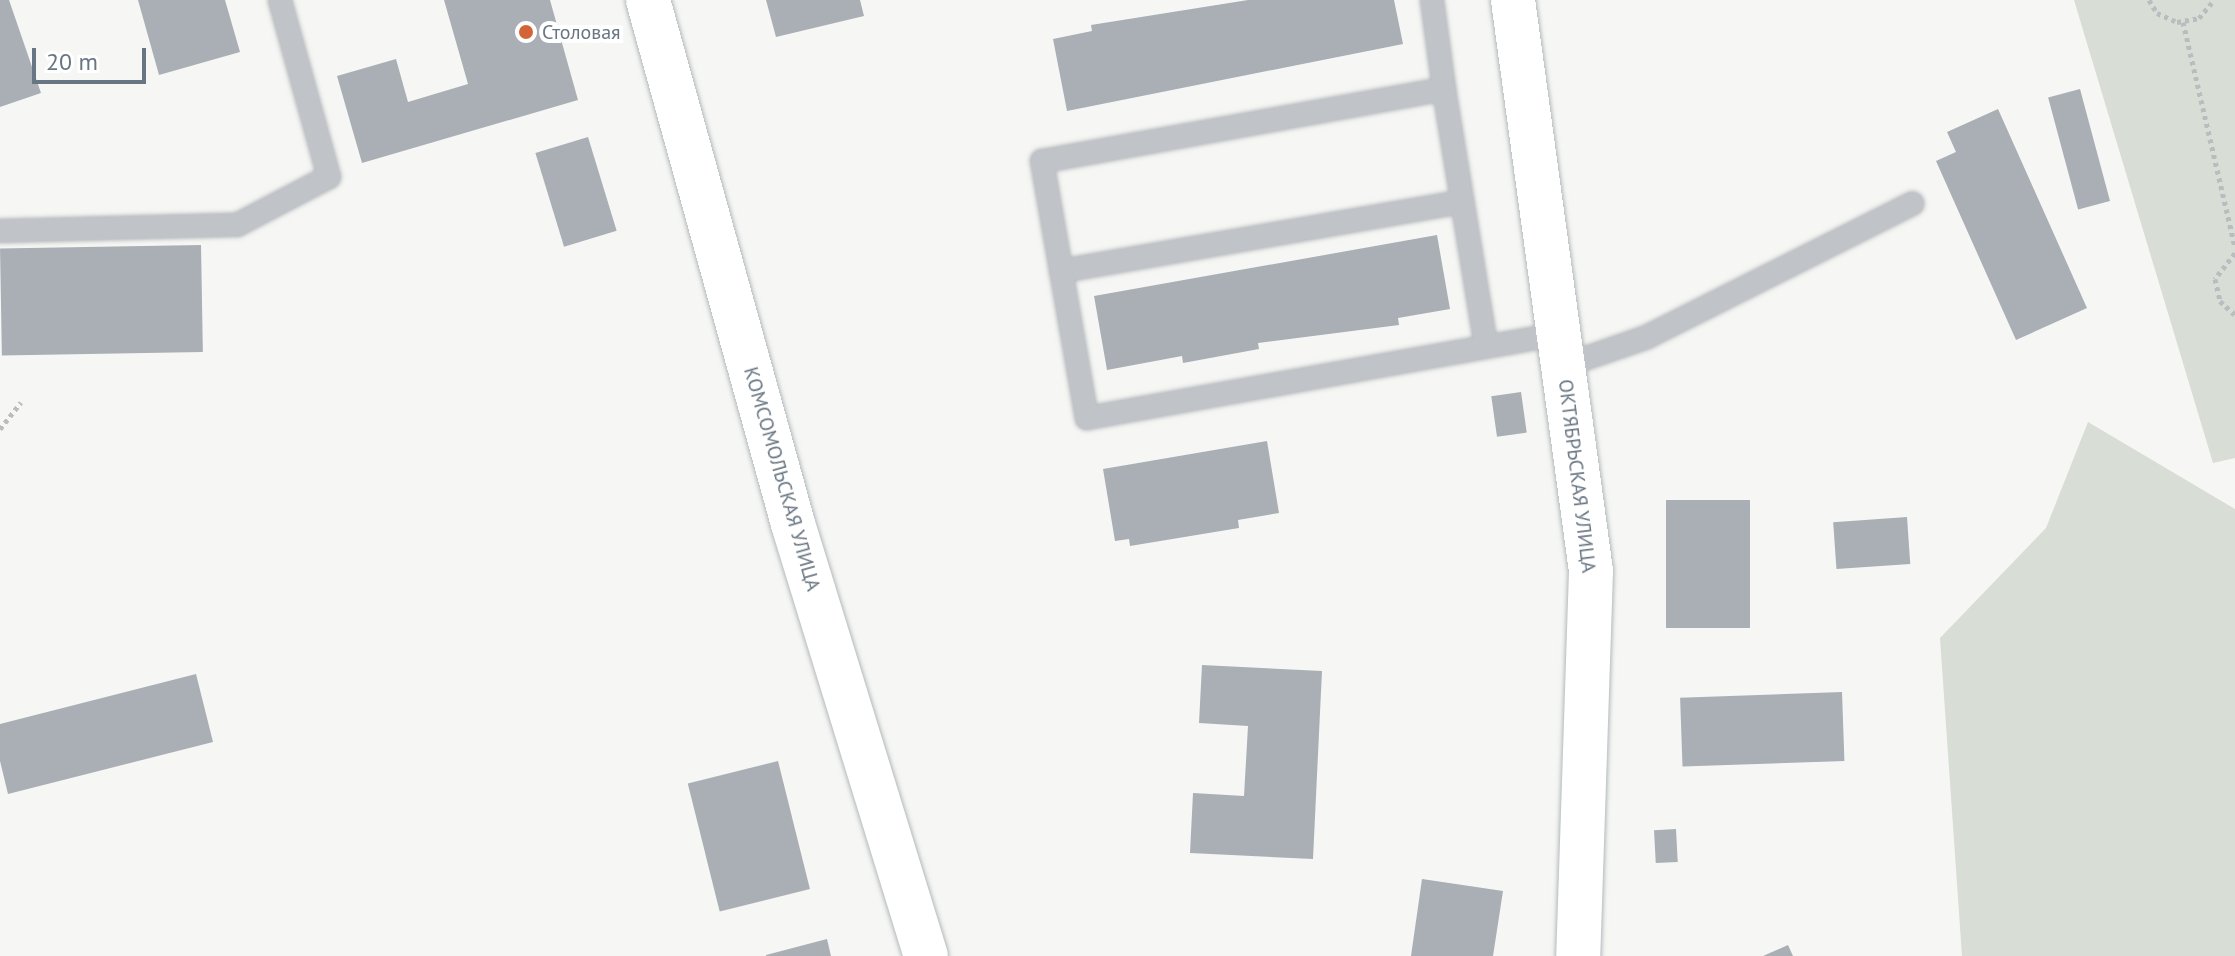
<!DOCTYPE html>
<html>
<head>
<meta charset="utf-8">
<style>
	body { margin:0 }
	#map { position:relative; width:2235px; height:956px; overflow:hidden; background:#f6f7f4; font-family:"PT Sans",sans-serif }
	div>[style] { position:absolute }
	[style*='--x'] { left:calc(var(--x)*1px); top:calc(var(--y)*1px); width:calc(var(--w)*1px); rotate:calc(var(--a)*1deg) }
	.green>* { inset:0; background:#d8ddd5 }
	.building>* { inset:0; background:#a9afb5; transform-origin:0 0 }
	.path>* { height:5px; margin-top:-2.5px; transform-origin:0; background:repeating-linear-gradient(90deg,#babcbf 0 4px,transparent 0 8px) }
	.roads { filter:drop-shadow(0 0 2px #b5b9bd) drop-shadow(0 0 2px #b5b9bd) }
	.service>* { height:22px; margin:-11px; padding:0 11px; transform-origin:11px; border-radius:11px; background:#c0c3c7 }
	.secondary>* { height:44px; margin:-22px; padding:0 22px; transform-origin:22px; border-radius:22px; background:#fff }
	.dots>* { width:22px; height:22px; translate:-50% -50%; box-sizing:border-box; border:4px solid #fff; border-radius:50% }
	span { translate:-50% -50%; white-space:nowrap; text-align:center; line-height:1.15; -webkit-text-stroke:8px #fff; paint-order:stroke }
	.poi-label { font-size:20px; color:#687582 }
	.left { translate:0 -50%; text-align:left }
	.street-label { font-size:20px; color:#687582 }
	.scale { position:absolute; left:32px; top:48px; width:114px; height:36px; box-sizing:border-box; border:4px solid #687582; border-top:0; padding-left:10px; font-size:24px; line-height:28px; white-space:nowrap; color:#687582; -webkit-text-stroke:6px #fff; paint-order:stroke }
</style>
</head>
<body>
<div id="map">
	<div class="green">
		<i style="clip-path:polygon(2074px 0,2235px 0,2235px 458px,2213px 463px)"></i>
		<i style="clip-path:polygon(2088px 422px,2235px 509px,2235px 956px,1962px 956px,1940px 638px,2046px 528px)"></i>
	</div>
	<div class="building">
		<i style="clip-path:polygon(0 0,9px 0,41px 93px,0 107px)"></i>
		<i style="clip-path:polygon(138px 0,225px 0,240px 52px,159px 75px)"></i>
		<i style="clip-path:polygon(444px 0,550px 0,578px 100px,362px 163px,337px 76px,396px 59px,408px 102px,468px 84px)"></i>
		<i style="clip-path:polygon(766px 0,860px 0,864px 16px,776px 37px)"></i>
		<i style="clip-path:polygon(1248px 0,1394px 0,1403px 44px,1067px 111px,1053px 39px,1092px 31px,1091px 25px)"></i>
		<i style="left:2080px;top:89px;width:116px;height:33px;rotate:75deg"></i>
		<i style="clip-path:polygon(1998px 109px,2087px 308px,2016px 340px,1936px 161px,1956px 152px,1947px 132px)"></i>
		<i style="left:588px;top:137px;width:98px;height:55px;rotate:73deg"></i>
		<i style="clip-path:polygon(1437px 235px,1450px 309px,1398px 318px,1399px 325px,1258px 343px,1259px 349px,1183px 363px,1182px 356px,1107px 370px,1094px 296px)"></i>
		<i style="left:201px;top:245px;width:107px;height:201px;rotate:89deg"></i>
		<i style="left:1521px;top:392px;width:41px;height:30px;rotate:82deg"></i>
		<i style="clip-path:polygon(1267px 441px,1279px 513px,1238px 520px,1239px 528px,1130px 546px,1129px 539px,1115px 541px,1103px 469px)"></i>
		<i style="left:1750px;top:500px;width:128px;height:84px;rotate:90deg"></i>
		<i style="left:1907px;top:517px;width:47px;height:74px;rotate:86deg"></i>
		<i style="clip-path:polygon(1202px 665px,1322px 671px,1313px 859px,1190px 853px,1193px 793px,1244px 796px,1248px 726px,1199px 723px)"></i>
		<i style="clip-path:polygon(196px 674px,213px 742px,8px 794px,0 761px,0 724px)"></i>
		<i style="left:1842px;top:692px;width:69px;height:162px;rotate:88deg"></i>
		<i style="left:778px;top:761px;width:132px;height:93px;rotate:76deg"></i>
		<i style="left:1676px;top:829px;width:33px;height:22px;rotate:87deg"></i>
		<i style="clip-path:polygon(1422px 879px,1503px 891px,1493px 956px,1411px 956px)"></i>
		<i style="clip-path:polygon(827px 939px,831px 956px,766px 956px,766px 955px)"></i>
		<i style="clip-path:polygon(1788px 945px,1793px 956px,1763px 956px)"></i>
	</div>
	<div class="path">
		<i style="--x:2149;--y:0;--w:15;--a:58"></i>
		<i style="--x:2157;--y:13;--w:22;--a:24"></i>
		<i style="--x:2177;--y:22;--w:22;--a:-10"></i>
		<i style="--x:2199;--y:18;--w:23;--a:-50"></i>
		<i style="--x:2183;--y:22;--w:231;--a:77"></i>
		<i style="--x:2235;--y:253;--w:33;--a:128"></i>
		<i style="--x:2215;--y:279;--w:23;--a:77"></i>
		<i style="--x:2220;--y:301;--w:21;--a:43"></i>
		<i style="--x:0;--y:429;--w:34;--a:-52"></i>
	</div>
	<div class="roads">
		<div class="service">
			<i style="--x:1432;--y:0;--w:90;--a:82.3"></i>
			<i style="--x:0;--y:231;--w:237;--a:-1.5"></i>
			<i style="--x:237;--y:225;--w:104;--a:-27.6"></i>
			<i style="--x:329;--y:177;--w:184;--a:-105.5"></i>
			<i style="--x:1061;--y:271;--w:407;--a:-9.8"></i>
			<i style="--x:1486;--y:346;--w:260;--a:-99.3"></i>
			<i style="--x:1444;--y:89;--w:408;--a:169.8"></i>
			<i style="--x:1042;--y:161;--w:261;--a:80.1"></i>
			<i style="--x:1087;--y:418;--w:479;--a:-10.1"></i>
			<i style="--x:1563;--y:366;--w:89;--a:-19"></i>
			<i style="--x:1647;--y:337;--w:297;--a:-26.7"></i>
		</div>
		<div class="secondary">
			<i style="--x:648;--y:0;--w:544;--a:74.53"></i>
			<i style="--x:793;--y:524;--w:452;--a:72.9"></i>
			<i style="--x:1513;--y:0;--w:576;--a:82.22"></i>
			<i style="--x:1591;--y:571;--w:385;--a:91.9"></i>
		</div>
	</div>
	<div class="dots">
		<i style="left:526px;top:32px;background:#d36438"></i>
	</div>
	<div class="poi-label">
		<span class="left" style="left:542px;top:32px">Столовая</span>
	</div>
	<div class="street-label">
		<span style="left:1577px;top:476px;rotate:83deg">ОКТЯБРЬСКАЯ УЛИЦА</span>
		<span style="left:782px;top:479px;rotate:74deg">КОМСОМОЛЬСКАЯ УЛИЦА</span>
	</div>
	<div class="scale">20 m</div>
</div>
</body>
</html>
